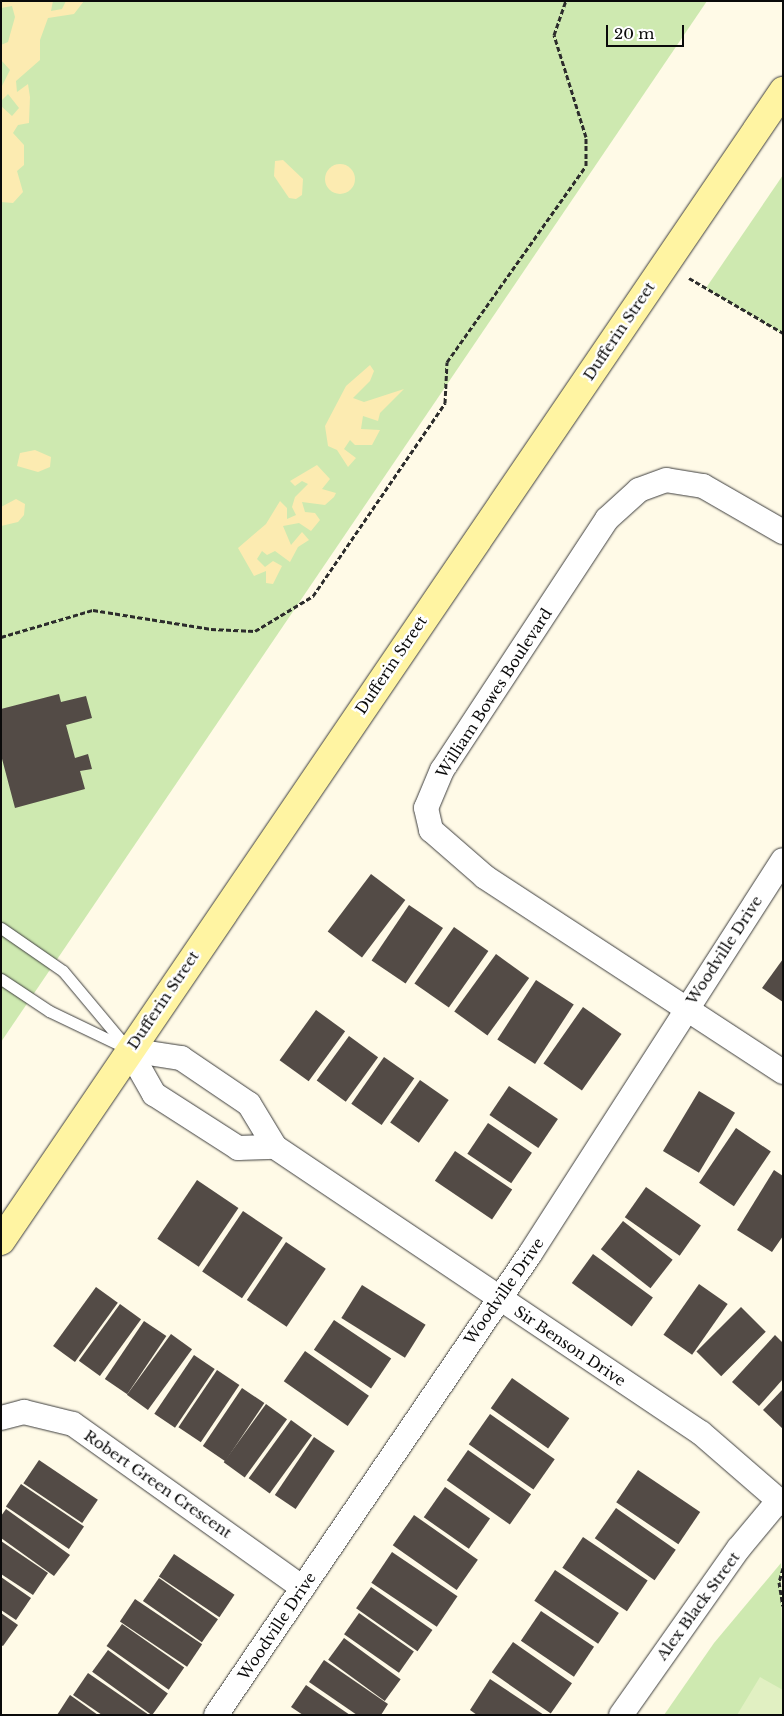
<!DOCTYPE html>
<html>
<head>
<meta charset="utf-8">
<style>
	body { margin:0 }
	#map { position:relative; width:784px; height:1716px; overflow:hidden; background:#fffae7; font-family:"Libre Baskerville",serif }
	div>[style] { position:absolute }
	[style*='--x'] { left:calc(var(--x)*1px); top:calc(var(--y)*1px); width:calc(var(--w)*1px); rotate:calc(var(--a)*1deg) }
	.green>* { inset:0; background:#cee9b0 }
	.sand>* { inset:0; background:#fcebb1 }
	.round { border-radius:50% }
	.pitch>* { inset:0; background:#e1f0c2 }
	.building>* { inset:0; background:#534b46; transform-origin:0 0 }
	.path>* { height:3px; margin-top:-1.5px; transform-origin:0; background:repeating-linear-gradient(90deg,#2c2c2c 0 5px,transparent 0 7.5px) }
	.roads { filter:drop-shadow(0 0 1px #3d3d3d) drop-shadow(0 0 1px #3d3d3d) }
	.lane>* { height:11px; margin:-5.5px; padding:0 5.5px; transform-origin:5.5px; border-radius:5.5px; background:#fff }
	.street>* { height:24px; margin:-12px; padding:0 12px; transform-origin:12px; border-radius:12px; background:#fff }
	.secondary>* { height:28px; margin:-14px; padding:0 14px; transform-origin:14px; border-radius:14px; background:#fff4a2 }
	span { translate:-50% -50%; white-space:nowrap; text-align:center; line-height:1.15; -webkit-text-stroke:5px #fff; paint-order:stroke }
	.street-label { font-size:15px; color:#0a0a0a }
	.frame { position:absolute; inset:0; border:2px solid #0a0a0a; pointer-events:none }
	.scale { position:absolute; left:606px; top:25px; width:78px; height:22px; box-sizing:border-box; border:2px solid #0a0a0a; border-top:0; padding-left:6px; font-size:15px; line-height:18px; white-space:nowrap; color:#0a0a0a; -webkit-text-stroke:4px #fff; paint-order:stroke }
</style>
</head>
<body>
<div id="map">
	<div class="green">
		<i style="clip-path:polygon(1px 1px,707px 1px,1px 1042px)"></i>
		<i style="clip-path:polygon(783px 175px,783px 334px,706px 288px)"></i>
		<i style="clip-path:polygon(781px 1563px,783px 1715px,664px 1715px,714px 1643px)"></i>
	</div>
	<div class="sand">
		<i style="clip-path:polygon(53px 1px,51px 11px,62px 9px,66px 1px,84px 1px,74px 14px,48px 18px,40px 40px,40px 60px,16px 81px,17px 92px,28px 84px,30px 97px,29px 123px,18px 125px,13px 133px,24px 145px,24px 165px,17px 171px,23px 192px,13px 203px,1px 202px,1px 106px,12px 116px,19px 108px,8px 94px,1px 101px,1px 88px,10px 70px,1px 60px,1px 45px,8px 42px,15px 17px,12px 6px,1px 8px,1px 2px)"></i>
		<i style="clip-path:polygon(283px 160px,303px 179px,302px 195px,296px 199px,289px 198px,274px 176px,275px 161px)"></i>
		<i class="round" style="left:325px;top:164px;width:30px;height:30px"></i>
		<i style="clip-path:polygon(370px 365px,374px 371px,370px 381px,353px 398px,364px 402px,404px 389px,380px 413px,378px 421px,363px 416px,361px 429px,380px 430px,372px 445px,355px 445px,350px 440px,344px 449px,356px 458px,348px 467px,337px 450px,328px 446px,325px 426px,346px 386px)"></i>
		<i style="clip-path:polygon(35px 450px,51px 457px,50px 467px,38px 472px,17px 466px,20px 453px)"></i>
		<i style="clip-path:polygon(317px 465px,330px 479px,322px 489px,336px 493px,334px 497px,325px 505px,302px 502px,305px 512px,315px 513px,320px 520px,311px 531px,299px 523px,283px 526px,291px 545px,302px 532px,309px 540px,298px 547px,290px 562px,275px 551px,267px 555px,262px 551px,257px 559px,265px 567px,273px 561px,282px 566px,273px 584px,266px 583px,266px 571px,254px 576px,238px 548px,266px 524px,280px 501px,287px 508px,287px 519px,296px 515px,292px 507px,295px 497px,308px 484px,302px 481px,295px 486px,290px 481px)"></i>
		<i style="clip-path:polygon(16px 499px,25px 504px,24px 515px,18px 522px,1px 526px,1px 507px)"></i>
	</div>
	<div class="pitch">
		<i style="clip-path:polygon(760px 1677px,783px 1690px,783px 1715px,737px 1715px)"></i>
	</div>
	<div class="building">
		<i style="clip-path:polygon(59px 694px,61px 702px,86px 696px,92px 718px,66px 725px,75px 758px,88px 754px,92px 769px,80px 771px,85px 789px,15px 808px,1px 755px,1px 709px)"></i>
		<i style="left:371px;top:874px;width:43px;height:72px;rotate:37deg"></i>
		<i style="left:409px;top:905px;width:41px;height:67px;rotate:34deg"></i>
		<i style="left:454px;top:927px;width:42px;height:69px;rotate:35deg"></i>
		<i style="left:496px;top:954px;width:41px;height:71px;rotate:36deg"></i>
		<i style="clip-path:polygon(783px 959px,783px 1002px,762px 988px)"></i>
		<i style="left:536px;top:980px;width:45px;height:71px;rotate:33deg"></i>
		<i style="left:583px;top:1007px;width:47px;height:69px;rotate:35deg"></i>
		<i style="left:316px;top:1010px;width:36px;height:62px;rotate:36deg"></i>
		<i style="left:349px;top:1036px;width:36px;height:55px;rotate:36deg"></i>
		<i style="left:384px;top:1057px;width:37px;height:57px;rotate:35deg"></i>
		<i style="left:420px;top:1080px;width:35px;height:52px;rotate:35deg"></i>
		<i style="left:509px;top:1086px;width:59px;height:35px;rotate:34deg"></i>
		<i style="left:699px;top:1091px;width:42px;height:70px;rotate:31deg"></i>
		<i style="left:488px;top:1123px;width:53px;height:37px;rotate:34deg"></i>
		<i style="left:736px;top:1128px;width:42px;height:66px;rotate:34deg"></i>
		<i style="left:455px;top:1151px;width:69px;height:36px;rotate:34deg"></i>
		<i style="clip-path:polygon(774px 1170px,783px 1176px,783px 1236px,772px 1252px,737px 1230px)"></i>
		<i style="left:197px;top:1180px;width:50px;height:71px;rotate:34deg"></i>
		<i style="left:646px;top:1187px;width:67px;height:37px;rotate:35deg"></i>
		<i style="left:243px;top:1211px;width:48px;height:73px;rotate:34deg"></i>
		<i style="left:623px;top:1221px;width:63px;height:36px;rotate:38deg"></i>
		<i style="left:286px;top:1242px;width:48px;height:70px;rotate:34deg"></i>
		<i style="left:593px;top:1254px;width:74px;height:36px;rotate:36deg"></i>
		<i style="left:699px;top:1284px;width:35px;height:62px;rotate:35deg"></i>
		<i style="left:362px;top:1285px;width:75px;height:39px;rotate:32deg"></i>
		<i style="left:96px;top:1287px;width:27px;height:73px;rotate:36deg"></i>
		<i style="left:120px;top:1304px;width:26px;height:70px;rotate:36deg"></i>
		<i style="left:741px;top:1307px;width:35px;height:63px;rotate:45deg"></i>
		<i style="left:334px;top:1320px;width:69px;height:36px;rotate:34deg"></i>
		<i style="left:144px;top:1321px;width:27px;height:70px;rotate:34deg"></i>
		<i style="left:171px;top:1334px;width:26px;height:75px;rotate:36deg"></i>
		<i style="clip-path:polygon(775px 1335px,783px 1343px,783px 1379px,759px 1406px,732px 1382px)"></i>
		<i style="left:305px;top:1351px;width:78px;height:37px;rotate:35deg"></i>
		<i style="left:194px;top:1355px;width:25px;height:71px;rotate:34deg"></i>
		<i style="left:217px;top:1370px;width:27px;height:69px;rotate:34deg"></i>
		<i style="left:512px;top:1378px;width:70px;height:37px;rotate:35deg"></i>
		<i style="left:242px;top:1388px;width:27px;height:70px;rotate:34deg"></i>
		<i style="clip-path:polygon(783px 1389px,783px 1429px,763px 1410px)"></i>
		<i style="left:266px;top:1404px;width:26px;height:72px;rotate:36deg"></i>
		<i style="left:490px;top:1414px;width:79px;height:37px;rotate:35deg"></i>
		<i style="left:291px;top:1420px;width:26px;height:72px;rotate:36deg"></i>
		<i style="left:314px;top:1437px;width:25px;height:70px;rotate:34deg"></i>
		<i style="left:468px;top:1450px;width:77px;height:37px;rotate:35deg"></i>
		<i style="left:39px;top:1460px;width:71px;height:28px;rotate:34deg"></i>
		<i style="left:638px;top:1470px;width:75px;height:39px;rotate:34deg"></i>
		<i style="left:21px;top:1484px;width:76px;height:27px;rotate:34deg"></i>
		<i style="left:445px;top:1487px;width:55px;height:37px;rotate:35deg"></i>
		<i style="left:616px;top:1508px;width:73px;height:37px;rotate:35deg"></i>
		<i style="clip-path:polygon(6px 1509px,70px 1555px,54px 1576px,1px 1538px,1px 1516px)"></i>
		<i style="left:414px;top:1515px;width:78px;height:37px;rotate:35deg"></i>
		<i style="left:583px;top:1537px;width:78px;height:37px;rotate:34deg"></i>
		<i style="clip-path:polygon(1px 1541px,48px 1573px,33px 1595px,1px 1574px)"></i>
		<i style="left:392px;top:1552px;width:79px;height:37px;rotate:34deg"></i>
		<i style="left:174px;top:1554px;width:73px;height:27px;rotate:34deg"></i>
		<i style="left:555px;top:1570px;width:77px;height:37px;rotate:34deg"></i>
		<i style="clip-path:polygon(1px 1577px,31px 1598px,16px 1620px,1px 1610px)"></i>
		<i style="left:159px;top:1578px;width:72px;height:28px;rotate:35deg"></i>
		<i style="left:371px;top:1587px;width:75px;height:26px;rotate:35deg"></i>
		<i style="left:135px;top:1599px;width:81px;height:27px;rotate:34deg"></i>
		<i style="left:541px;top:1611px;width:64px;height:36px;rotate:34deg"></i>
		<i style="clip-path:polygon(1px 1613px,18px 1625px,3px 1646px,1px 1645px)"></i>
		<i style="left:359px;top:1613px;width:67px;height:26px;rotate:35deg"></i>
		<i style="left:122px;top:1624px;width:76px;height:27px;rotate:35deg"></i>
		<i style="left:344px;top:1638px;width:70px;height:27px;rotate:36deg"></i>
		<i style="left:513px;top:1642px;width:72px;height:37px;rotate:35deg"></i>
		<i style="left:108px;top:1650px;width:74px;height:27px;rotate:36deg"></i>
		<i style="clip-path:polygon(324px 1660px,388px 1704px,381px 1715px,357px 1715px,309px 1682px)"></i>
		<i style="clip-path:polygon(88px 1673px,149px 1715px,102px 1715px,73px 1695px)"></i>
		<i style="clip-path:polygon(490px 1679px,544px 1715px,477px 1715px,470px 1710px)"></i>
		<i style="clip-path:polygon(306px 1685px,350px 1715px,303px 1715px,291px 1707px)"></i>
		<i style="clip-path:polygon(70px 1695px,98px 1715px,57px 1715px)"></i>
	</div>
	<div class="path">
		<i style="--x:689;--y:278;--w:109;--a:30.3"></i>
		<i style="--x:1;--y:637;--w:96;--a:-16.4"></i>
		<i style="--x:93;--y:610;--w:120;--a:9.1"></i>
		<i style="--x:211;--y:629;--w:44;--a:2.6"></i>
		<i style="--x:255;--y:631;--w:68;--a:-31.1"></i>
		<i style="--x:313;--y:596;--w:234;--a:-55.6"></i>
		<i style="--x:445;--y:403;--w:41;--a:-87.2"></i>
		<i style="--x:447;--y:362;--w:240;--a:-54.7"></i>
		<i style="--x:586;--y:166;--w:29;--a:-90"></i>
		<i style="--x:586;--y:137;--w:107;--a:-107.4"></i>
		<i style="--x:554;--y:35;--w:36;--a:-71"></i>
		<i style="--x:783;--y:1568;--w:15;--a:106"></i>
		<i style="--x:779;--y:1582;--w:24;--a:81"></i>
	</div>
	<div class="roads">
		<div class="lane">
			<i style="--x:1;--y:928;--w:75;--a:34.7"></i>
			<i style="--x:63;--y:971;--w:103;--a:50.1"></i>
			<i style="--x:1;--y:979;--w:58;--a:33.7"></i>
			<i style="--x:49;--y:1011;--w:83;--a:25.6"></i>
		</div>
		<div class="street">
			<i style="--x:783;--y:532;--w:92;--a:-150.1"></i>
			<i style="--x:703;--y:486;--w:37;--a:-171"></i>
			<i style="--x:666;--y:480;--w:29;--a:160"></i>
			<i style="--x:639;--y:490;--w:43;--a:137.8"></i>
			<i style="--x:607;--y:519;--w:300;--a:123.3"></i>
			<i style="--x:442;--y:770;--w:41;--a:112.8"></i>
			<i style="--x:426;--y:808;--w:23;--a:77"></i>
			<i style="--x:431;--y:830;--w:72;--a:41"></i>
			<i style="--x:485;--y:877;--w:356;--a:33.2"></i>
			<i style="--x:129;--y:1050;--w:53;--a:8.7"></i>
			<i style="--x:181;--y:1058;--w:82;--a:34.1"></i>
			<i style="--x:249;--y:1104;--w:50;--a:58.8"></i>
			<i style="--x:275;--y:1147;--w:513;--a:33.88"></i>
			<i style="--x:701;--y:1433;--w:108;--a:40.9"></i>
			<i style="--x:129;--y:1050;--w:51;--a:60.4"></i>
			<i style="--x:154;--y:1094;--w:100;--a:32.7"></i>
			<i style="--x:238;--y:1148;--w:37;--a:-2"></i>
			<i style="--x:1;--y:1418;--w:24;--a:-15"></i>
			<i style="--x:24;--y:1412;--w:50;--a:13.8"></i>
			<i style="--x:73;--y:1424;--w:282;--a:35.5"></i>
			<i style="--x:216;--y:1715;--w:558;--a:-55.74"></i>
			<i style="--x:530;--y:1254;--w:468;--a:-57.3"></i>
			<i style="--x:621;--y:1715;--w:204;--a:-54.8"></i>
			<i style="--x:739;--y:1548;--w:62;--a:-50.2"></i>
		</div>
		<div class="secondary">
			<i style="--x:1;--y:1241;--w:1391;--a:-55.78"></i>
		</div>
	</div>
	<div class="street-label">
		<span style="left:619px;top:331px;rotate:-56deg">Dufferin Street</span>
		<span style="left:391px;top:665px;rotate:-56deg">Dufferin Street</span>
		<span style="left:494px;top:693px;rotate:-57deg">William Bowes Boulevard</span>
		<span style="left:724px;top:950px;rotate:-57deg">Woodville Drive</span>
		<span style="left:163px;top:1000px;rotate:-56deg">Dufferin Street</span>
		<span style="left:504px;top:1291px;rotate:-55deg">Woodville Drive</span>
		<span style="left:570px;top:1346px;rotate:34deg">Sir Benson Drive</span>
		<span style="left:158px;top:1484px;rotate:35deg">Robert Green Crescent</span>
		<span style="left:698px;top:1606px;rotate:-54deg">Alex Black Street</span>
		<span style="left:277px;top:1626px;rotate:-56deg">Woodville Drive</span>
	</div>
	<div class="frame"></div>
	<div class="scale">20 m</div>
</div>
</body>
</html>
